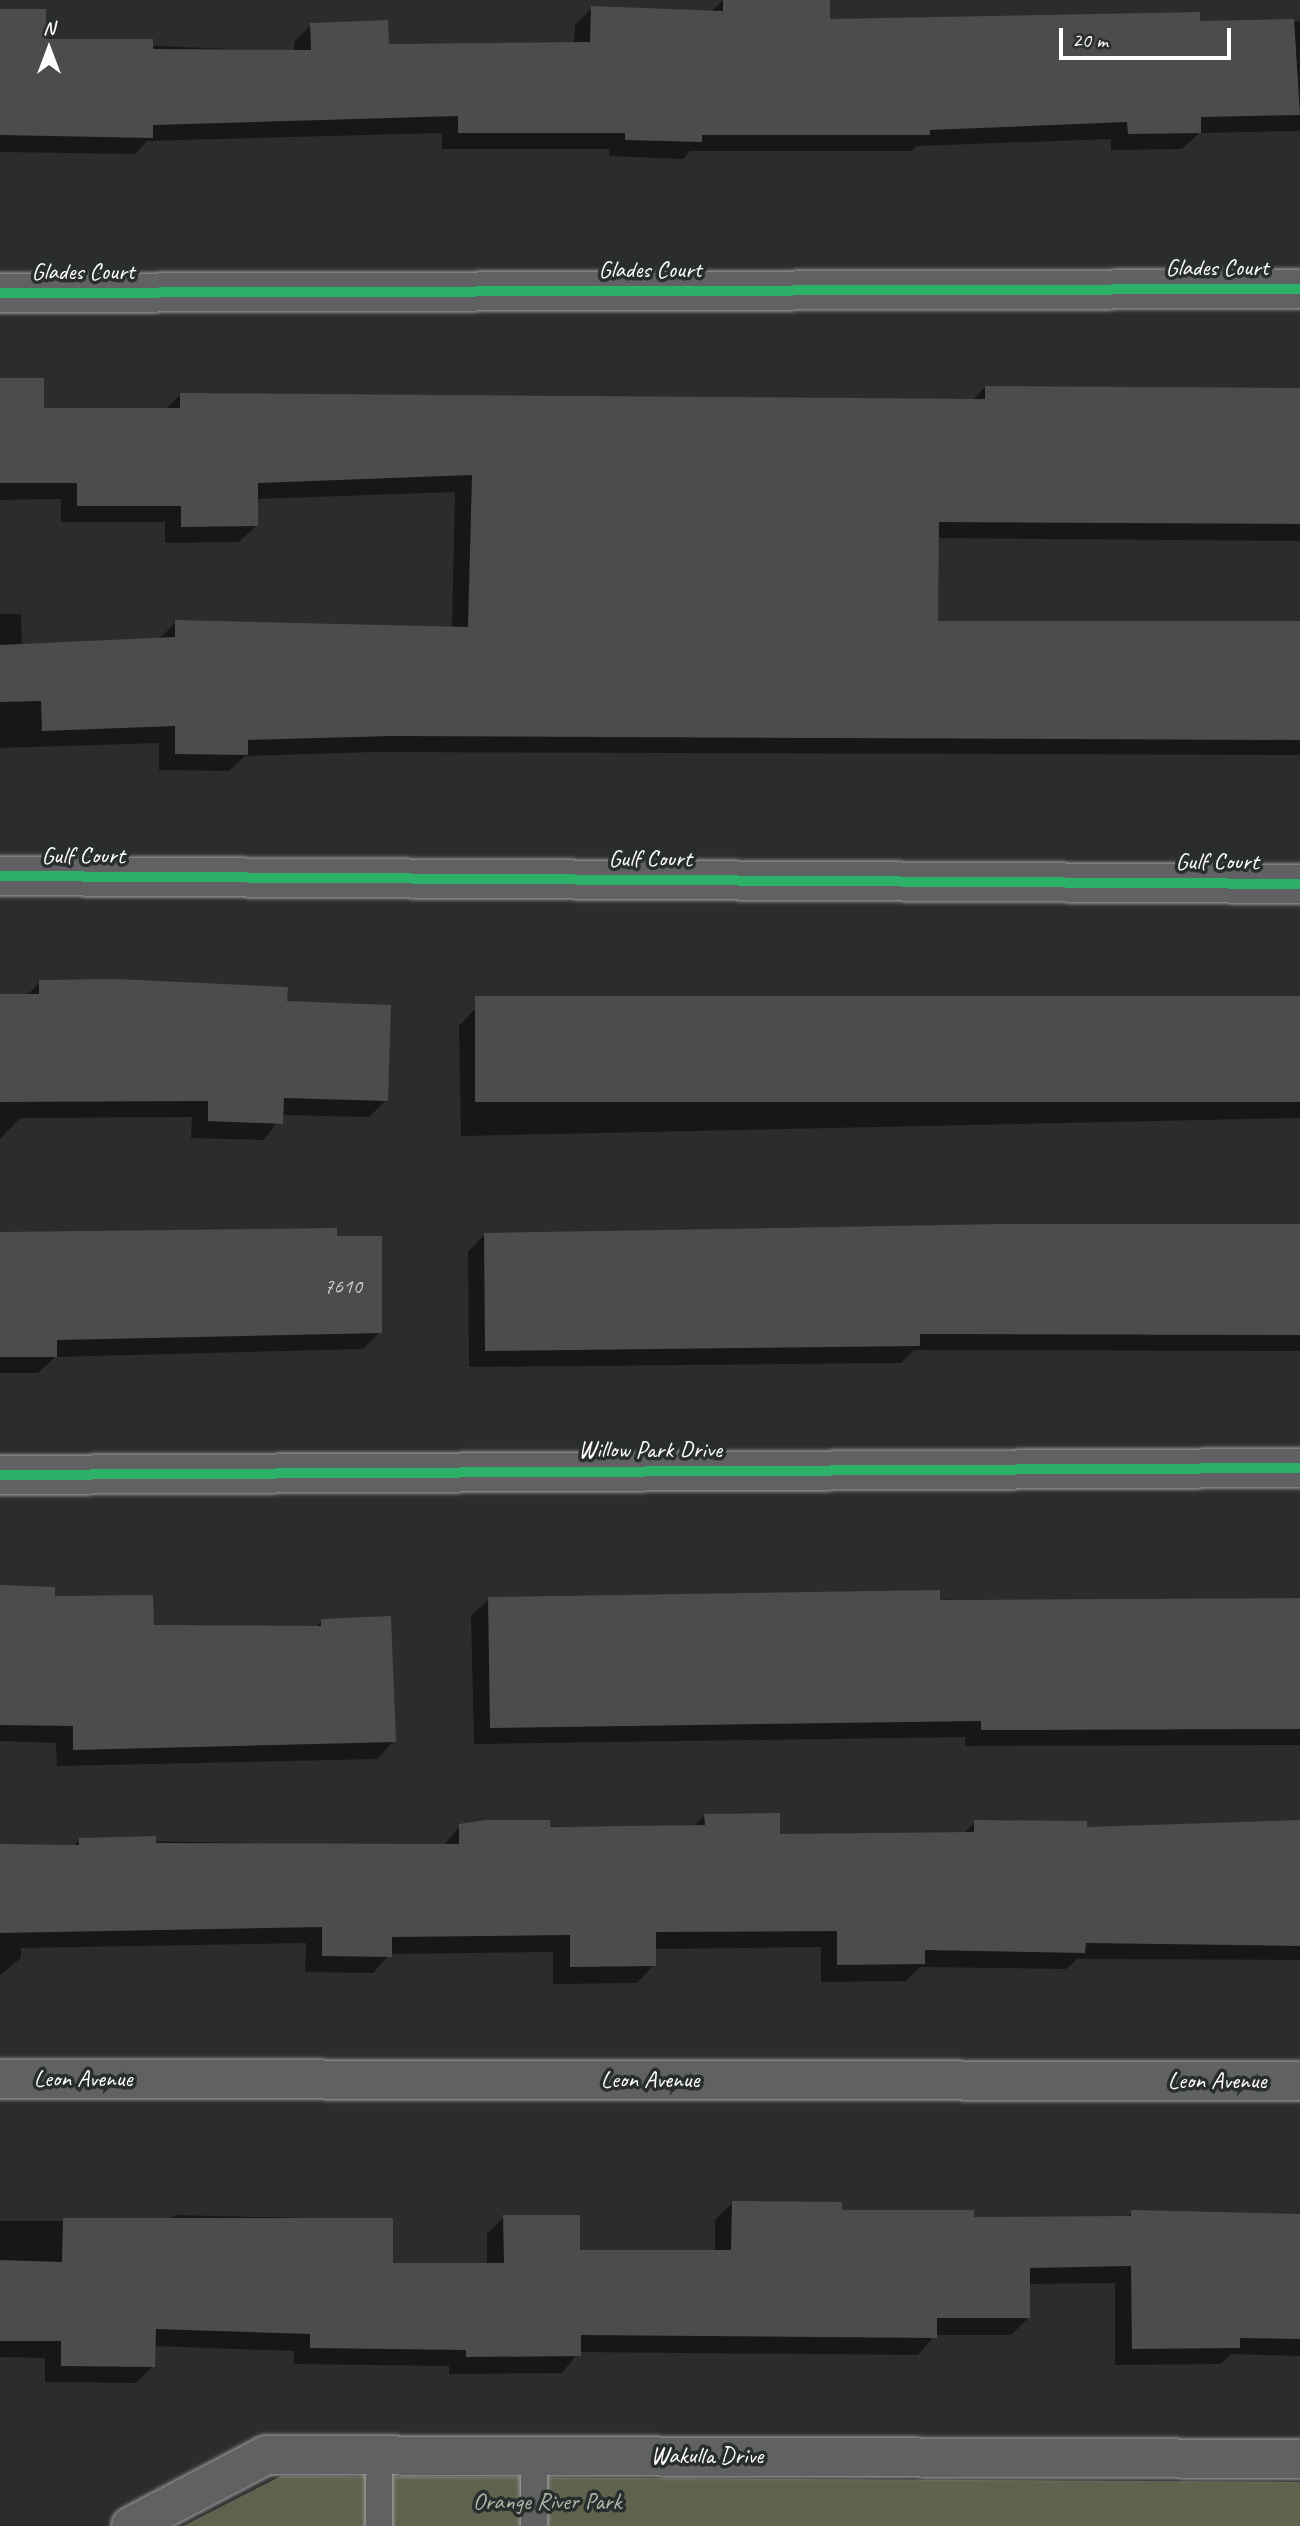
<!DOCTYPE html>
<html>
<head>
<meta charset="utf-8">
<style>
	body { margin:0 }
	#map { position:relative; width:1300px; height:2526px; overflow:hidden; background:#2b2c2d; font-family:Caveat,sans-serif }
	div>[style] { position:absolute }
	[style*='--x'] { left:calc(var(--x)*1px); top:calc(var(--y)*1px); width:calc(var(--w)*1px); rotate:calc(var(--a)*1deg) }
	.green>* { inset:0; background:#5e634d }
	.shadow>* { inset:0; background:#0007 }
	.building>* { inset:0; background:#4e4b4b; transform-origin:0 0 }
	.roads { filter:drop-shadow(0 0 2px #a0a0a0) drop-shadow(0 0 2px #a0a0a0) }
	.lane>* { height:26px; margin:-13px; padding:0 13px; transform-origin:13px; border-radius:13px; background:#606162 }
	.street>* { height:38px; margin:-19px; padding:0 19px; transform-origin:19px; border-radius:19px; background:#606162 }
	.cycleway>* { height:10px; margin:-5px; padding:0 5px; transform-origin:5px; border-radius:5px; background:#2db169 }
	span { translate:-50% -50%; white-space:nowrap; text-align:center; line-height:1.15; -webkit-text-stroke:7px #2a2d2e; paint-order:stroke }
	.number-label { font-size:21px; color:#d3d2d2 }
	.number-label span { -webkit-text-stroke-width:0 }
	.street-label { font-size:24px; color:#fff }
	.park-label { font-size:24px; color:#b2b6a8 }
	.north { position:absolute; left:14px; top:14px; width:70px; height:70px; -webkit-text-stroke:5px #2a2d2e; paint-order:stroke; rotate:0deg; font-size:19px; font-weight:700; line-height:28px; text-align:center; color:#fff }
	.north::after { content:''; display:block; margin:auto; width:24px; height:32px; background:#fff; clip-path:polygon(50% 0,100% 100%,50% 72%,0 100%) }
	.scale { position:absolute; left:1059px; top:28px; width:172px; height:32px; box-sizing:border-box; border:4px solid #fff; border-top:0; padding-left:9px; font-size:21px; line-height:24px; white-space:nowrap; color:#fff; -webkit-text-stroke:5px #2a2d2e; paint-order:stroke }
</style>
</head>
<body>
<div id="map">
	<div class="green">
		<i style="clip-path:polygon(281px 2476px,1300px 2482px,1300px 2526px,183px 2526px)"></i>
	</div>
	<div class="shadow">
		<i style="clip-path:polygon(723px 0,828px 0,828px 21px,1300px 21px,1300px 131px,1199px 133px,1182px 149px,1111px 150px,1111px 139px,917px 146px,912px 151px,690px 151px,683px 159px,609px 156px,609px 149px,442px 149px,442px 133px,147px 141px,135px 154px,0 152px,0 11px,45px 41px,294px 52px,294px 42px,311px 25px,387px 46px,574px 44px,575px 25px,592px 8px,711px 12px)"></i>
		<i style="clip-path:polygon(0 380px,43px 409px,166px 409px,180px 395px,973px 400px,985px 387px,1300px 389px,1300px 541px,937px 538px,936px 623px,1300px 623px,1300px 755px,373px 752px,245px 756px,229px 771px,159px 770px,159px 743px,0 748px,0 614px,21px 614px,22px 646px,158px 640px,176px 622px,452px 628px,455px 492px,256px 499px,257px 525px,239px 542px,165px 543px,165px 522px,61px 522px,61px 499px,0 500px)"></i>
		<i style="clip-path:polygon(40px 982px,286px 1003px,386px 1100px,369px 1117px,282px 1115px,264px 1140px,191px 1138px,192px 1117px,20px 1118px,0 1139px,0 996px,26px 996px)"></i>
		<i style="clip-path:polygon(1300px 997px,1300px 1118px,461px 1136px,459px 1026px,476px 1008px)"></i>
		<i style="clip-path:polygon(1300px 1228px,1300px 1351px,914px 1350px,901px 1363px,469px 1367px,468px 1252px,485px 1234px)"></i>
		<i style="clip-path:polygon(0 1233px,335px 1237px,380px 1332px,363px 1349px,55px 1357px,38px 1373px,0 1373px)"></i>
		<i style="clip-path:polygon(0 1586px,152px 1626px,315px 1628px,322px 1621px,394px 1741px,377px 1759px,57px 1766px,56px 1743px,0 1741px)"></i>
		<i style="clip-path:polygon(489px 1599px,1300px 1600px,1300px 1745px,965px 1746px,965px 1737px,474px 1744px,471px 1616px)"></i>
		<i style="clip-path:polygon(705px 1815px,778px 1836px,963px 1834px,975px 1822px,1085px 1829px,1300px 1822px,1300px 1960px,1077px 1959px,1066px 1969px,920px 1967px,906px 1981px,821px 1982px,821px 1947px,654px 1949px,654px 1965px,637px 1983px,553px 1984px,553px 1952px,390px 1954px,373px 1973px,305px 1972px,306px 1943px,21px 1948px,21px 1958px,0 1975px,0 1846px,73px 1846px,80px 1840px,443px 1846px,460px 1826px,693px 1827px)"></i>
		<i style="clip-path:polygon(732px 2203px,972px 2219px,1126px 2218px,1132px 2212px,1300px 2216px,1300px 2356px,1231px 2354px,1221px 2364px,1115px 2365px,1115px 2283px,1029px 2284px,1029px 2317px,1011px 2335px,935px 2335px,918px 2355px,579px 2352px,562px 2373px,449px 2374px,449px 2366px,294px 2364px,294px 2351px,154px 2346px,153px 2366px,136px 2383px,45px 2382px,45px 2358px,0 2357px,0 2221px,169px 2221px,175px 2215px,391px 2220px,391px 2265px,487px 2265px,487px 2234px,504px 2217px,579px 2252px,715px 2252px,715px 2220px)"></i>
	</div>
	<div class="building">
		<i style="clip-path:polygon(723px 0,830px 0,830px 19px,1200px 12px,1200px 21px,1294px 19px,1300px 115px,1201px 117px,1201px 133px,1128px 134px,1127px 122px,930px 130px,930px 135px,702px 135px,702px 142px,625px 140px,625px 133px,458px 133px,458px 116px,153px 125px,153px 138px,0 135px,0 9px,46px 9px,46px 39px,153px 39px,153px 49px,311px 50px,310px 23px,388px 20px,389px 44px,590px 42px,591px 6px,723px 11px)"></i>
		<i style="clip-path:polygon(0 378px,44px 378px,44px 408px,180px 408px,180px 393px,985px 399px,985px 386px,1300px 388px,1300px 524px,939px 522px,938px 621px,1300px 621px,1300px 740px,391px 736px,248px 740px,248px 755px,175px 754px,175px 726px,42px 731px,41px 701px,0 702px,0 645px,175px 637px,175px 620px,468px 627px,472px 475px,258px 483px,258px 526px,181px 527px,181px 506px,77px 506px,77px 483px,0 483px)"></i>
		<i style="clip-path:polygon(116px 979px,288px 987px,287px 1001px,391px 1005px,388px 1101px,284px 1098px,283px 1124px,208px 1121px,208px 1101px,0 1102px,0 994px,39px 994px,39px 980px)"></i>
		<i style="left:1300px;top:996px;width:106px;height:825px;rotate:90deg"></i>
		<i style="clip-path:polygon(1002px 1224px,1300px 1224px,1300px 1335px,920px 1334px,920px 1346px,485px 1351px,484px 1233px)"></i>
		<i style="clip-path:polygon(337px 1228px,337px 1236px,382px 1236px,382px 1333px,57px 1340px,57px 1357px,0 1357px,0 1232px)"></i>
		<i style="clip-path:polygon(0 1585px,55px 1587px,55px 1596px,153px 1595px,154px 1625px,321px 1626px,321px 1619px,391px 1616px,396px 1742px,73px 1750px,73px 1726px,0 1725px)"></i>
		<i style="clip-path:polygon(940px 1590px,940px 1600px,1300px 1598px,1300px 1729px,981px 1730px,981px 1721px,490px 1728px,488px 1597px)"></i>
		<i style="clip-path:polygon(780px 1813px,780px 1834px,974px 1832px,974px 1820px,1087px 1821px,1087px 1827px,1300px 1820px,1300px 1946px,1086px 1943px,1085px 1953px,925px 1950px,925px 1964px,837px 1965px,837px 1931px,656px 1932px,656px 1966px,570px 1967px,570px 1935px,392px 1937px,392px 1957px,322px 1956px,322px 1927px,0 1933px,0 1844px,79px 1845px,79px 1838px,156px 1836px,156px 1843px,459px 1844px,459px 1824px,486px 1820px,550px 1820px,550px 1827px,705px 1825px,704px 1814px)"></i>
		<i style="clip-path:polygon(732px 2201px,842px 2202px,842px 2210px,974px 2210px,974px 2217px,1131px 2216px,1131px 2210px,1300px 2214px,1300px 2339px,1240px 2338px,1240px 2348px,1132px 2349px,1131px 2266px,1030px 2268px,1030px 2318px,937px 2318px,937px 2338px,581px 2335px,581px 2356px,466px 2357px,466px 2350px,310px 2348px,310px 2334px,156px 2329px,155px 2367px,61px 2366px,61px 2341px,0 2341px,0 2260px,62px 2262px,63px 2218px,393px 2218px,393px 2263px,504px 2263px,503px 2215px,580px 2215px,580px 2250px,731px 2250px)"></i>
	</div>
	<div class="roads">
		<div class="lane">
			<i style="--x:379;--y:2526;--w:71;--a:-90"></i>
			<i style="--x:534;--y:2526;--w:70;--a:-90"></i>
		</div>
		<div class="street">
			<i style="--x:0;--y:293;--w:1300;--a:-0.18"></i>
			<i style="--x:0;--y:876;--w:1300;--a:0.35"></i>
			<i style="--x:0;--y:1475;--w:1300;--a:-0.31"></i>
			<i style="--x:0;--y:2079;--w:1300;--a:0.09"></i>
			<i style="--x:131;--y:2526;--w:153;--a:-27.7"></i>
			<i style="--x:266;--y:2455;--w:1034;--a:0.22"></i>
		</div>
	</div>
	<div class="cycleway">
		<i style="--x:0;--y:293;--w:1300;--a:-0.18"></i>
		<i style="--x:0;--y:876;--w:1300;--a:0.35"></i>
		<i style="--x:0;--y:1475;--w:1300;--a:-0.31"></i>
	</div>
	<div class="number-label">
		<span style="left:343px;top:1286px">7610</span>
	</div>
	<div class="street-label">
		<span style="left:1217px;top:268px">Glades Court</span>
		<span style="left:650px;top:270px">Glades Court</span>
		<span style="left:83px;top:272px">Glades Court</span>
		<span style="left:83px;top:856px">Gulf Court</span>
		<span style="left:650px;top:859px">Gulf Court</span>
		<span style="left:1217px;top:862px">Gulf Court</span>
		<span style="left:650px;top:1450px">Willow Park Drive</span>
		<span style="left:83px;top:2079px">Leon Avenue</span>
		<span style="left:650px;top:2080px">Leon Avenue</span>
		<span style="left:1217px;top:2081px">Leon Avenue</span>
		<span style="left:707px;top:2456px">Wakulla Drive</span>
	</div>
	<div class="park-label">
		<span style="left:547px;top:2502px">Orange River Park</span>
	</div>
	<div class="north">N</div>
	<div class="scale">20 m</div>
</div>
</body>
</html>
